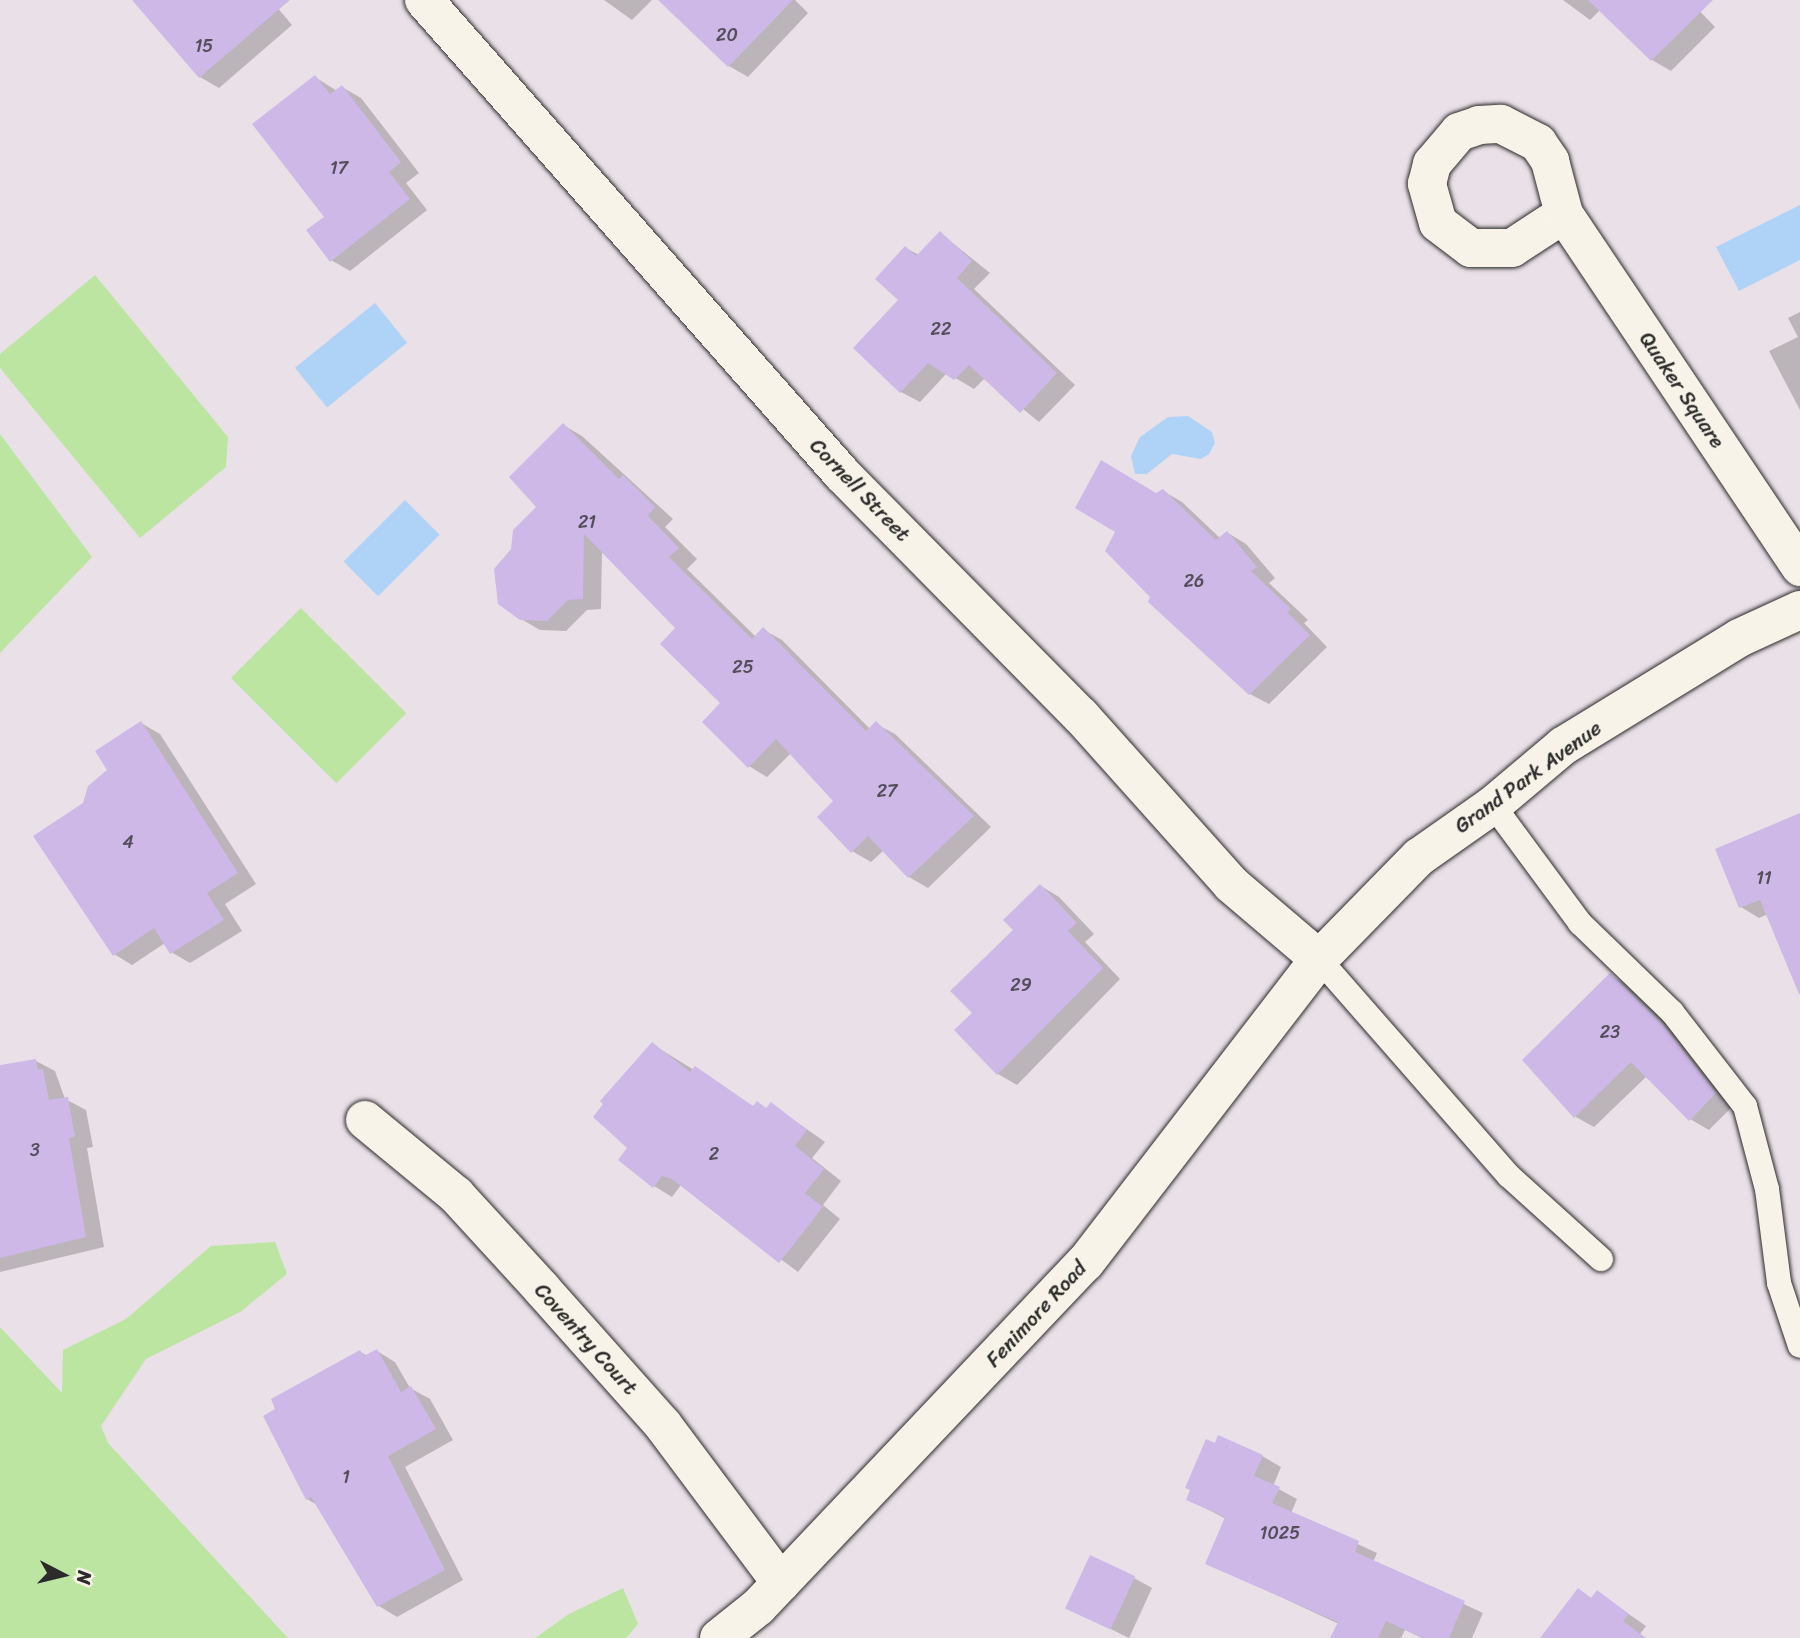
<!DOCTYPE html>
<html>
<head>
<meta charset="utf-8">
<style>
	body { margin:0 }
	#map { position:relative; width:1800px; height:1638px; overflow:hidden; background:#eae1e8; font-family:Sriracha,sans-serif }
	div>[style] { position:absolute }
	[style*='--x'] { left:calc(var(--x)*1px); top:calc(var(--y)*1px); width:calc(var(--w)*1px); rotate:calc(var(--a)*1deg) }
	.green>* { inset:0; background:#bce5a1; transform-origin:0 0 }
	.water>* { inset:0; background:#afd3f7; transform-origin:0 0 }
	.shadow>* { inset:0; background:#0003 }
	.building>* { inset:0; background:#cdb8e8; transform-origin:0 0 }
	.roads { filter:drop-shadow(0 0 2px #2b2b2b) drop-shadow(0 0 2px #2b2b2b) }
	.lane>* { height:24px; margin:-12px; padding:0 12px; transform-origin:12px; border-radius:12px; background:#f7f3e8 }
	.street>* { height:38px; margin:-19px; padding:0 19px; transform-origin:19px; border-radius:19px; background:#f7f3e8 }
	.secondary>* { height:38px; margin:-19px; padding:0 19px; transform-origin:19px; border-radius:19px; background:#f7f3e8 }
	span { translate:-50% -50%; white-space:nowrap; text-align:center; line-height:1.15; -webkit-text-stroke:5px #f7f3e8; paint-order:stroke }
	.number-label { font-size:18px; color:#544e5a }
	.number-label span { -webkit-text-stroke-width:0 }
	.street-label { font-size:21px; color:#2b2b2b }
	.north { position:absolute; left:28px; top:1540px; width:70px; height:70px; -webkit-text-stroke:5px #f7f3e8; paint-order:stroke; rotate:97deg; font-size:19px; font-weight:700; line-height:28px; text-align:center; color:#2b2b2b }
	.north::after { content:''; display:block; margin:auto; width:24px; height:32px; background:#2b2b2b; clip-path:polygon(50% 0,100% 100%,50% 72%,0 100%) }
</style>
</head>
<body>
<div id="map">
	<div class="green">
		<i style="clip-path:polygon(95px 275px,228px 437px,226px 467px,140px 538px,0 368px,0 354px)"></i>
		<i style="clip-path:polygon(0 434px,92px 557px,0 653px)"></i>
		<i style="left:301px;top:608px;width:149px;height:99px;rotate:45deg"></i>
		<i style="clip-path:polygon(275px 1242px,287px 1274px,240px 1312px,146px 1359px,101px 1426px,108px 1443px,288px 1638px,0 1638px,0 1327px,62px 1393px,63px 1350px,126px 1319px,211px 1246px)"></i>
		<i style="clip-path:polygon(623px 1588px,638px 1624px,626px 1638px,535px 1638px,569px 1614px)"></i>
	</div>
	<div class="water">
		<i style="clip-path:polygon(1800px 205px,1800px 260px,1739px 291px,1716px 247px)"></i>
		<i style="left:375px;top:303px;width:51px;height:103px;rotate:51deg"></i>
		<i style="clip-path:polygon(1188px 416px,1212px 432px,1215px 443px,1209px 454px,1201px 459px,1172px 454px,1147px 474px,1135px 474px,1131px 456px,1140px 437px,1168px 417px)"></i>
		<i style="left:405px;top:500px;width:49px;height:87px;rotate:45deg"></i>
	</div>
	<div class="shadow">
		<i style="clip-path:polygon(134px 0,271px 0,292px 25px,219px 88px,200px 77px)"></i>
		<i style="clip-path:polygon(604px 0,652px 0,632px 20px)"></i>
		<i style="clip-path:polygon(661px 0,795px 0,808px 13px,748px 77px,729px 66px)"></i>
		<i style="clip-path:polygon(1563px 0,1689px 0,1715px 27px,1671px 71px,1652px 60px,1600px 10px,1590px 20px)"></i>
		<i style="clip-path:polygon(315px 77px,337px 91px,342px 87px,361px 98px,419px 173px,406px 183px,427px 210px,350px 271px,331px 260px)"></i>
		<i style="clip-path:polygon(940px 233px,990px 273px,974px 289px,1075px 385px,1039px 422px,985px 378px,974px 389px,947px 373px,920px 402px,901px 392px,901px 300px,906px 248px,919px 255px)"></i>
		<i style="clip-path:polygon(1800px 312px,1800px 410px,1769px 351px,1798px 337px,1788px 318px)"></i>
		<i style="clip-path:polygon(563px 425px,582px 436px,673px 519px,665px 527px,697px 559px,687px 569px,756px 637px,764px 630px,782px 640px,870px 729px,876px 724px,895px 734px,991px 827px,928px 888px,909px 877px,884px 850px,871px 862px,852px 851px,836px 801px,791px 753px,767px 777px,749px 766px,722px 703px,678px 628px,602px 550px,601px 609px,587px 610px,566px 631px,540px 630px,521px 619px,513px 550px,538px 507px)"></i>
		<i style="clip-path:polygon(1163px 491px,1182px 502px,1221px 539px,1228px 533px,1246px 544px,1275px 578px,1269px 583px,1308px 620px,1304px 623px,1327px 647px,1269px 704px,1250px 694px,1157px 495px)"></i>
		<i style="clip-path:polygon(141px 723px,160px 734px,256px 884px,225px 904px,242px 931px,190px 963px,171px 952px,165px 943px,132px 965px,114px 954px,84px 804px)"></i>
		<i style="clip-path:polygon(1800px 815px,1800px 969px,1768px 914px,1759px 918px,1741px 907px)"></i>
		<i style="clip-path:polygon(1041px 886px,1059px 897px,1094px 934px,1085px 942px,1120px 979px,1017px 1085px,998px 1074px,956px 1030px,974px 1013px)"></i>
		<i style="clip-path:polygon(1610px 975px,1629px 986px,1682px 1038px,1734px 1105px,1709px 1130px,1690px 1119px,1647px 1076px,1594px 1127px,1576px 1117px,1524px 1061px)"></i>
		<i style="clip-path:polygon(652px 1044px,754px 1107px,768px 1109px,771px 1104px,825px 1142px,812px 1158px,841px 1181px,823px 1205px,840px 1219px,798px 1272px,681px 1185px,672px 1197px,654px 1186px,629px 1148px)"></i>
		<i style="clip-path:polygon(36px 1061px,55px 1071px,65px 1099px,86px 1110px,93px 1147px,87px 1148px,104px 1247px,0 1272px,0 1066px)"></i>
		<i style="clip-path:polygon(377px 1351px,395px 1362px,410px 1388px,430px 1399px,453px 1440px,405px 1467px,463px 1580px,397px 1617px,379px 1606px,317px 1505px,307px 1499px,360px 1352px,368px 1356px)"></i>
		<i style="clip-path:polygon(1262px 1456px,1281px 1467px,1273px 1486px,1297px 1499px,1291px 1513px,1377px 1553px,1373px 1562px,1483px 1613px,1472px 1638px,1422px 1638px,1405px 1630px,1401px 1638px,1346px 1638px,1339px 1624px,1207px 1563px,1226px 1519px,1188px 1499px)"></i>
		<i style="clip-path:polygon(1134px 1578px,1152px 1588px,1129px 1638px,1066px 1607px)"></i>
		<i style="clip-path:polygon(1578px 1590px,1593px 1599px,1597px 1592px,1646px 1626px,1637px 1638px,1542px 1638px)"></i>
	</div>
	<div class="building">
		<i style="clip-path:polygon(132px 0,290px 0,199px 78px)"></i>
		<i style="clip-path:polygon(658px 0,793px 0,728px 67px)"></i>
		<i style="clip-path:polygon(1588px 0,1713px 0,1651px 61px)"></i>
		<i style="clip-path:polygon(315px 75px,330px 94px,342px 85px,401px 162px,389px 172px,410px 199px,330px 262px,306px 230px,324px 217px,252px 124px)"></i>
		<i style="clip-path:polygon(940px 231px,972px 261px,957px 278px,1057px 373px,1020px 413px,969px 365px,954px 380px,928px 363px,900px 393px,853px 348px,898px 300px,875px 279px,905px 246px,916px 256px)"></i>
		<i style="clip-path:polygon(563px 423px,619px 479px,623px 475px,655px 507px,648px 516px,679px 548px,669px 557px,752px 639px,763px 627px,866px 731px,876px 721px,974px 816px,908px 878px,868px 836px,851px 853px,817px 817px,833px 801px,776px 739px,748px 768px,702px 722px,720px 703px,660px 644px,675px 628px,584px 534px,583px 599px,568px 600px,547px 621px,520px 620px,498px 604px,494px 569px,511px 549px,513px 530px,536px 507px,509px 477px)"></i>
		<i style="clip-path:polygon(1101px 460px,1156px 493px,1163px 489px,1216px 540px,1227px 531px,1257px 567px,1251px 571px,1291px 609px,1287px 612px,1310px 635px,1249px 695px,1148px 602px,1150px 597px,1105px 551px,1115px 532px,1075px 508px)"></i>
		<i style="clip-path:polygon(141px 721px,238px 873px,207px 893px,224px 920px,170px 954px,154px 928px,113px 956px,33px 836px,83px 803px,88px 786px,107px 770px,95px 751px)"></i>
		<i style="clip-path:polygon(1800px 813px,1800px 994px,1799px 994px,1760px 900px,1739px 908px,1715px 849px)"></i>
		<i style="clip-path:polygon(1040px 884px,1077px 923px,1068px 931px,1103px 968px,997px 1075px,954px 1030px,972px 1013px,950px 991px,1013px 930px,1003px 920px)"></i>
		<i style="clip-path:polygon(1610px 973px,1663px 1025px,1716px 1093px,1689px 1121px,1631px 1062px,1574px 1118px,1522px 1060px)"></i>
		<i style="clip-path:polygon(652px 1042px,690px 1072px,695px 1066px,753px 1106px,757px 1101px,766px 1108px,771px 1102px,807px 1130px,795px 1146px,824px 1169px,805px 1193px,823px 1207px,779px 1263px,672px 1179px,662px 1176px,653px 1188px,618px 1160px,627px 1148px,593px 1117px,603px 1104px,600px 1101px)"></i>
		<i style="clip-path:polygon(36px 1059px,38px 1070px,43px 1069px,49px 1100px,68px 1097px,75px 1137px,69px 1138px,86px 1237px,0 1258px,0 1065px)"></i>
		<i style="clip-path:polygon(377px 1349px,401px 1392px,411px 1386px,436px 1429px,388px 1456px,445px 1570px,377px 1607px,311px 1497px,306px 1500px,263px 1416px,275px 1409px,271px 1399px,360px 1350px,364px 1356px)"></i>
		<i style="clip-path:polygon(1218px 1435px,1263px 1455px,1254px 1476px,1280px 1487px,1272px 1503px,1359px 1541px,1355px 1552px,1465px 1601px,1449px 1638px,1423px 1638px,1386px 1621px,1378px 1638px,1330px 1638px,1338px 1622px,1205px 1564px,1225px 1517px,1186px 1500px,1190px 1490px,1185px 1488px,1206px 1439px,1215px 1443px)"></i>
		<i style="left:1090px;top:1555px;width:50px;height:59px;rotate:25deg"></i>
		<i style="clip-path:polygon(1578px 1588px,1591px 1598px,1597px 1590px,1629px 1614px,1623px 1621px,1646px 1638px,1540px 1638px)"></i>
	</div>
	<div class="roads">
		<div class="lane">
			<i style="--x:1493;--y:805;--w:147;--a:53.6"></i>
			<i style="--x:1580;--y:923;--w:128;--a:44.1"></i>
			<i style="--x:1672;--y:1012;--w:119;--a:52.2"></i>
			<i style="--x:1745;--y:1106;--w:86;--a:75.2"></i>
			<i style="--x:1767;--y:1189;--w:95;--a:82.7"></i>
			<i style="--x:1779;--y:1283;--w:66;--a:71.6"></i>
			<i style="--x:1319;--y:959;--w:288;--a:48.8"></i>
			<i style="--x:1509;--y:1176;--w:124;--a:42.1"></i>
		</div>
		<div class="street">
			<i style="--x:424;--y:0;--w:632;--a:48.59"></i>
			<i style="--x:842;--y:474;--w:340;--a:45.4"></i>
			<i style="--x:1081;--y:716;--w:225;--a:48.2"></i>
			<i style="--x:1231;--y:884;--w:116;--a:40.4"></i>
			<i style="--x:1501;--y:124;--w:42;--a:27.2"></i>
			<i style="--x:1538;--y:143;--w:22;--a:56"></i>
			<i style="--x:1550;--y:161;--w:55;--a:75.2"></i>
			<i style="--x:1564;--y:214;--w:62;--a:146.8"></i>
			<i style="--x:1512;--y:248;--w:41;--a:180"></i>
			<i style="--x:1471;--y:248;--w:41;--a:-142.9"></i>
			<i style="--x:1438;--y:223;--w:41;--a:-105.8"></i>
			<i style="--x:1427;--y:184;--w:21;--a:-76"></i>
			<i style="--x:1432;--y:164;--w:42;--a:-49.8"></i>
			<i style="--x:1459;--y:132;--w:21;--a:-19"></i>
			<i style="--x:1479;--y:125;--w:22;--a:-3"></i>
			<i style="--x:1564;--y:214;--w:425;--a:56.2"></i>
			<i style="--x:365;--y:1120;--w:118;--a:39.5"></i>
			<i style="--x:456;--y:1195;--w:127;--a:47.5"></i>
			<i style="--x:542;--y:1289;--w:182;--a:48.3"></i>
			<i style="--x:663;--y:1425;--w:197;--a:53.2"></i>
		</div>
		<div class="secondary">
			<i style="--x:719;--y:1638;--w:50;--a:-38.5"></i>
			<i style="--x:758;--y:1607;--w:475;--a:-46.5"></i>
			<i style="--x:1085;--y:1263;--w:384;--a:-52.4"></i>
			<i style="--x:1319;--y:959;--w:143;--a:-45.6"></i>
			<i style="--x:1419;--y:857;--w:90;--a:-35.1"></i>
			<i style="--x:1493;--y:805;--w:92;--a:-40.1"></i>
			<i style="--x:1563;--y:746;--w:206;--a:-31.5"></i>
			<i style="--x:1739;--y:638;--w:67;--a:-24.7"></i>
		</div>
	</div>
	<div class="number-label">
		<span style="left:727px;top:35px">20</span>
		<span style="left:204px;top:46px">15</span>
		<span style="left:339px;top:168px">17</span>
		<span style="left:941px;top:329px">22</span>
		<span style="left:587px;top:522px">21</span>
		<span style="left:1194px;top:581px">26</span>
		<span style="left:743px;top:667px">25</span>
		<span style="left:887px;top:791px">27</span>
		<span style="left:128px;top:842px">4</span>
		<span style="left:1764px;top:878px">11</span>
		<span style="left:1021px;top:985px">29</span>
		<span style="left:1610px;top:1032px">23</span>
		<span style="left:35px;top:1150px">3</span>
		<span style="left:714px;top:1154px">2</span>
		<span style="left:346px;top:1477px">1</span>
		<span style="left:1280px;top:1533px">1025</span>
	</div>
	<div class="street-label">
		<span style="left:1682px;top:390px;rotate:56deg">Quaker Square</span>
		<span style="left:860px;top:490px;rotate:46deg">Cornell Street</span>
		<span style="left:1528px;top:777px;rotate:-36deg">Grand Park Avenue</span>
		<span style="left:1036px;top:1314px;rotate:-47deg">Fenimore Road</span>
		<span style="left:586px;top:1339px;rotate:48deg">Coventry Court</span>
	</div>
	<div class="north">N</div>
</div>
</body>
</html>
